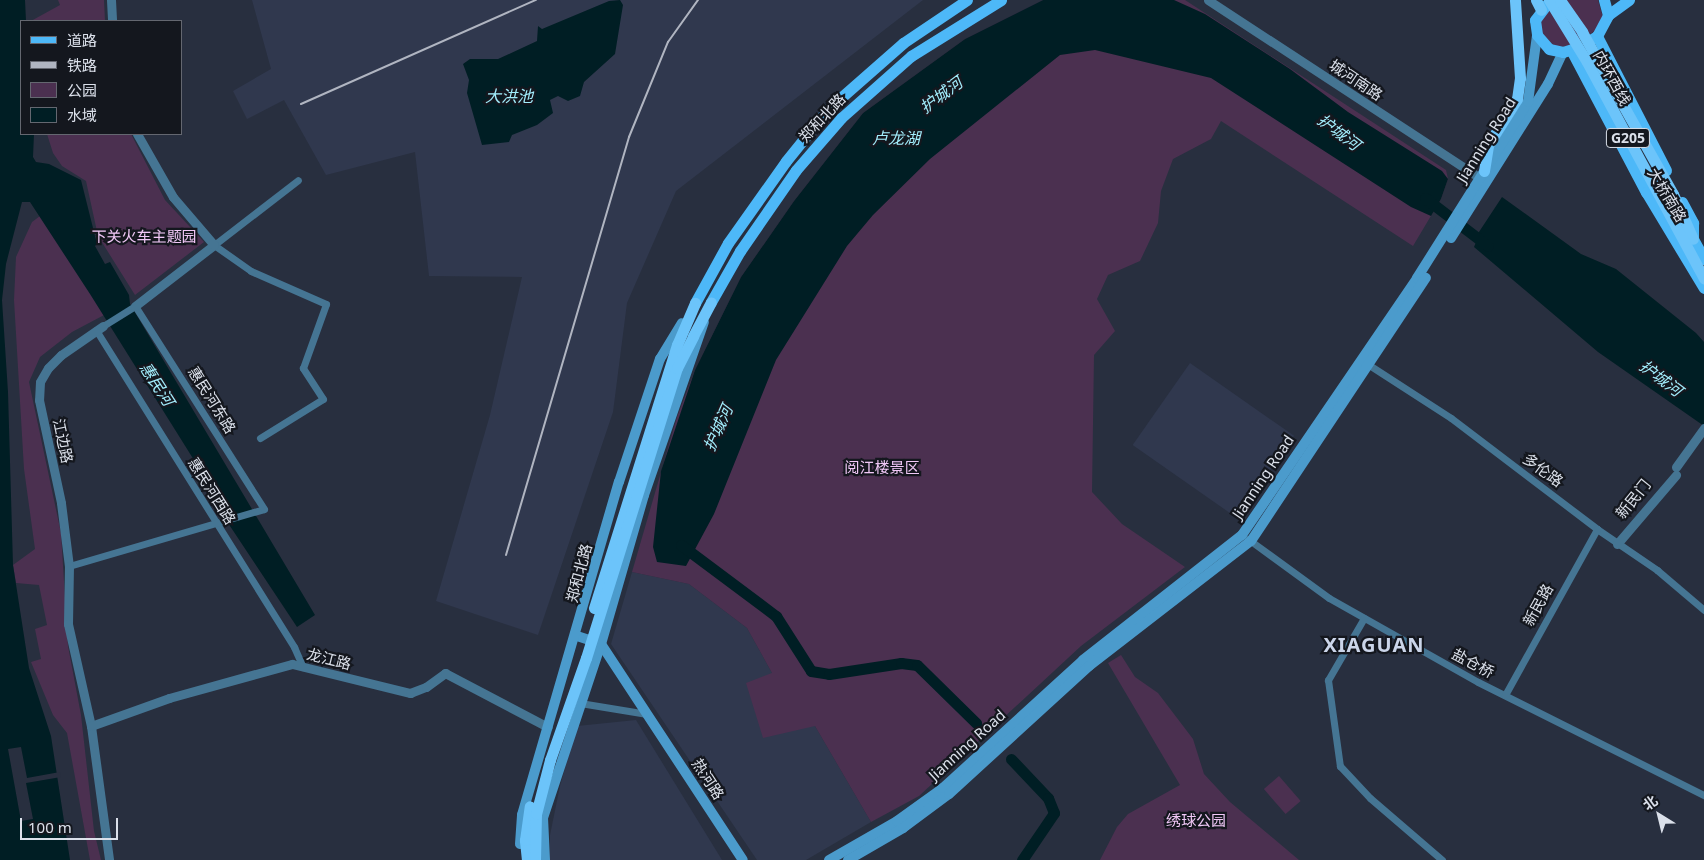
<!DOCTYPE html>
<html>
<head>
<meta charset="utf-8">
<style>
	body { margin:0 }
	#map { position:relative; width:1704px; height:860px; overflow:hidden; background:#282f3f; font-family:"Noto Sans","Noto Sans SC",sans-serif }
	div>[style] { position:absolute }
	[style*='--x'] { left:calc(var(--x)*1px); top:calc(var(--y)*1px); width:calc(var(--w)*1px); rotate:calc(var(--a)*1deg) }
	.built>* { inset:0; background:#30384e; transform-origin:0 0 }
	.green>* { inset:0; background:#4b3050; transform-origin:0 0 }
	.water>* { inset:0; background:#001e24 }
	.pier>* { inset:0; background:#282f3f }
	.river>* { height:11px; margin:-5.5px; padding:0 5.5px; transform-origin:5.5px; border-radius:5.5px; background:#001e24 }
	.minor>* { height:7px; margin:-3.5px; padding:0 3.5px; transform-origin:3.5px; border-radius:3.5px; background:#457593 }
	.tertiary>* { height:9px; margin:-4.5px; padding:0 4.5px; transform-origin:4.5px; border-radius:4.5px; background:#457593 }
	.secondary>* { height:10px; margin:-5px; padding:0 5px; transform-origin:5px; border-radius:5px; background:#4b9bcc }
	.primary>* { height:11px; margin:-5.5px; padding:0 5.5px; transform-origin:5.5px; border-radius:5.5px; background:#4db8f8 }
	.trunk>* { height:11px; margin:-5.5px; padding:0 5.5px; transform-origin:5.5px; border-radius:5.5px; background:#6cc4fa }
	.rail>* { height:2px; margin:-1px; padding:0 1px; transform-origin:1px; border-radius:1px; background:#b0b5c1 }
	.trunk-bridge>* { height:11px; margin:-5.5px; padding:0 5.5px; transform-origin:5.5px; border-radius:5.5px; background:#6cc4fa }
	span { translate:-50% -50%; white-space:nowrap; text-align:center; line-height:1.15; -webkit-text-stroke:4.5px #14171e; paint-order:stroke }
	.shield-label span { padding:1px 4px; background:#14171e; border:1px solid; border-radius:4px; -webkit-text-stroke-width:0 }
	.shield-label { font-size:14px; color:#dbe0ea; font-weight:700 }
	.street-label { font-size:15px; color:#dbe0ea }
	.park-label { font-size:15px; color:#f1c8f7 }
	.water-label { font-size:16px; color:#a2edfc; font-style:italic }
	.district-label { font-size:20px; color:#cbd5e9; font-weight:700; letter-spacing:1px }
	.legend { position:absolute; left:20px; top:20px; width:162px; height:115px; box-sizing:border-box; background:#14171e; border:1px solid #646770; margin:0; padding:6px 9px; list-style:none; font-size:15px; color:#dbe0ea }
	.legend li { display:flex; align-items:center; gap:10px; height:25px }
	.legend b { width:25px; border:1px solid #646770 }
	.north { position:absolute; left:1634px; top:790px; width:50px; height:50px; -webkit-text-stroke:4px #14171e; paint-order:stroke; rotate:324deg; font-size:14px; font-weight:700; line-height:20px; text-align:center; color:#dbe0ea }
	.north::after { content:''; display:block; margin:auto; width:18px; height:22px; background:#dbe0ea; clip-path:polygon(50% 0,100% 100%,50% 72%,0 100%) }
	.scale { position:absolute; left:20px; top:818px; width:98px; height:22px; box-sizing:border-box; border:2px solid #dbe0ea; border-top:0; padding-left:6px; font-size:15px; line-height:18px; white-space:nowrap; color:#dbe0ea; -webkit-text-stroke:4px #14171e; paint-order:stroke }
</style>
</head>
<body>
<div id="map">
	<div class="built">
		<i style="clip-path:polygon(252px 0,923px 0,676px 191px,627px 303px,613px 412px,538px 635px,436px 601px,490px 415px,522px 277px,429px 276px,415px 152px,326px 175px,284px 100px,247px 119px,233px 91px,271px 69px)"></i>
		<i style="left:1190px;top:363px;width:127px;height:100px;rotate:35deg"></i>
		<i style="clip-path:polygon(632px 572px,689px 584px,747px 628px,772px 673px,815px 726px,871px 822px,806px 860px,757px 860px,611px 644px)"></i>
		<i style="clip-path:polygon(636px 720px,722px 860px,550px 860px,550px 835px,560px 786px,577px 726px)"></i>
	</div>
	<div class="green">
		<i style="clip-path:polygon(58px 0,104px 0,105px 21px,31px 21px,60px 5px)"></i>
		<i style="clip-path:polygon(1043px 0,1185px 0,1446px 170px,1448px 179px,1441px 199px,1413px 246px,1221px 121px,1211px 139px,1173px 159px,1161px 191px,1158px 223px,1140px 261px,1108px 275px,1097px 299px,1115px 331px,1094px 355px,1092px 492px,1122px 524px,1185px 567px,1081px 646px,919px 796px,871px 822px,815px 726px,763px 738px,746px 683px,772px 673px,747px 628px,689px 584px,632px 572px,677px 417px,695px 370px,741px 277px,794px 201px,863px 113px,965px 39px)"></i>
		<i style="clip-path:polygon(1561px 0,1598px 0,1603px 17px,1597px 30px,1567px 47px,1554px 46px,1540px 31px,1542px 16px)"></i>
		<i style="clip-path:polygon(47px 134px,131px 134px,165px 200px,204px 242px,135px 295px,98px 236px,86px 181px,62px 166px,53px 153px)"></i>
		<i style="clip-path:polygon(40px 216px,106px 314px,72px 332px,40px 357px,29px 382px,61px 533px,68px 646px,81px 715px,94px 831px,101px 860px,90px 860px,67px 733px,53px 715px,31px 662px,41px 659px,35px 629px,47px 625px,39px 585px,16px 583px,13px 565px,35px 549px,24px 469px,14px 300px,16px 257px,32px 222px)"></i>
		<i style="clip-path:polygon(1121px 655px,1135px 677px,1158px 693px,1193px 739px,1204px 774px,1230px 802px,1299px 860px,1100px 860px,1117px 827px,1128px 814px,1180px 785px,1108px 663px)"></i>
		<i style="left:1279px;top:776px;width:33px;height:20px;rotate:49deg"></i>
	</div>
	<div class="water">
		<i style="clip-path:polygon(0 0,25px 0,26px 21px,21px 21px,21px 134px,34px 134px,33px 157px,36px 162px,49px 164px,81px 180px,97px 244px,95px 246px,105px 264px,110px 262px,129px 295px,130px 304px,315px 615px,297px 627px,228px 523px,219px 500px,90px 294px,30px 202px,22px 202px,6px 264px,2px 300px,8px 392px,13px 565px,29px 668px,51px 736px,70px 860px,0 860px)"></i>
		<i style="clip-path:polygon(620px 0,623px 5px,615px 54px,584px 82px,580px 96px,568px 101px,558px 96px,550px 100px,553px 113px,537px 125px,512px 135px,509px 142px,482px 145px,467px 93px,469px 80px,463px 64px,470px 59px,498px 59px,537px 41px,538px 26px,542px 29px,609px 1px)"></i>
		<i style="clip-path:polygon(1043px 0,1174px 0,1205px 14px,1290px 69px,1348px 112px,1442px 171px,1448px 179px,1441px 199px,1431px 216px,1411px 207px,1211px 78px,1095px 50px,1060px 55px,930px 159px,873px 215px,847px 246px,776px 360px,714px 514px,686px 566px,657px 562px,653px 547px,661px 471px,695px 370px,741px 277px,794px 201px,863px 113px,965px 39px)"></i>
		<i style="clip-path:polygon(1502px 197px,1581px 254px,1616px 269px,1696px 333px,1704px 342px,1704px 426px,1598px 352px,1474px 247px,1477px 240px,1475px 238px)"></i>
	</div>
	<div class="pier">
		<i style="clip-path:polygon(21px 747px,27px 778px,60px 772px,61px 777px,26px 783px,33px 819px,21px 821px,8px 749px)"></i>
	</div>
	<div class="river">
		<i style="--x:1425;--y:198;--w:79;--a:37.3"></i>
		<i style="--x:681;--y:545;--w:119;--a:36.8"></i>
		<i style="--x:776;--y:616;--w:65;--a:57.5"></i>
		<i style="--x:811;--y:671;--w:18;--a:9"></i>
		<i style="--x:829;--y:674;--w:73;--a:-8.7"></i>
		<i style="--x:901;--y:663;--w:16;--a:7"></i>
		<i style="--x:917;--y:665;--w:83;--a:44.5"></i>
		<i style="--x:1011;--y:759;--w:54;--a:46.5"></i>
		<i style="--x:1048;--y:798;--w:16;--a:68"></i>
		<i style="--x:1054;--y:813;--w:57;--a:124.2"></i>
	</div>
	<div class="minor">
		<i style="--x:96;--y:330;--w:374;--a:58"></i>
		<i style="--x:294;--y:647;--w:22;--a:66"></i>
		<i style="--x:1366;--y:363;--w:101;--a:32.9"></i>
		<i style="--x:1451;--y:418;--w:183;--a:37.2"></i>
		<i style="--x:1597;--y:529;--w:73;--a:34.3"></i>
		<i style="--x:1657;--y:570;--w:62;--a:40.4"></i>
		<i style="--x:260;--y:438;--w:74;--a:-31.8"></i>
		<i style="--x:323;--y:399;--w:37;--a:-123"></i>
		<i style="--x:303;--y:368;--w:68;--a:-70.2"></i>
		<i style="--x:326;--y:304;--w:82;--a:-156.3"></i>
		<i style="--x:251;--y:271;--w:45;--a:-144.9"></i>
		<i style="--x:214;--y:245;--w:106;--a:-37.7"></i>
		<i style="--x:1248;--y:539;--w:100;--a:36.1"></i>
		<i style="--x:1329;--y:598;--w:171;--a:29.4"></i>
		<i style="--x:1478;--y:682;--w:253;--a:26.6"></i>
		<i style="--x:69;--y:566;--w:203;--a:-16.3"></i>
		<i style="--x:264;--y:509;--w:241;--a:-122.4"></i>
		<i style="--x:135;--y:306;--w:38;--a:148"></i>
		<i style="--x:1364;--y:618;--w:72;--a:120.1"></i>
		<i style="--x:1328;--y:680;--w:87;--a:82.1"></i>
		<i style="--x:1340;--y:766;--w:44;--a:46.8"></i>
		<i style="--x:1370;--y:798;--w:95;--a:40.7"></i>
		<i style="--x:1505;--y:695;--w:190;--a:-61"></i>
		<i style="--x:580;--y:703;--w:68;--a:9.3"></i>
	</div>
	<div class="tertiary">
		<i style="--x:111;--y:0;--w:21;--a:87"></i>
		<i style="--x:1208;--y:0;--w:331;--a:33.2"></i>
		<i style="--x:135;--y:306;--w:100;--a:-37.7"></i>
		<i style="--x:214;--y:245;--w:63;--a:-130.5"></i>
		<i style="--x:173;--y:197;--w:73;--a:-119.7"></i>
		<i style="--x:103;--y:326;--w:51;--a:145.4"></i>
		<i style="--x:61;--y:355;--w:18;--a:135"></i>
		<i style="--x:48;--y:368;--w:16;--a:120"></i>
		<i style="--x:40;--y:382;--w:18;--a:93"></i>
		<i style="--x:39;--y:400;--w:105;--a:77.9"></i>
		<i style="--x:61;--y:503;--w:64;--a:82.8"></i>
		<i style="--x:69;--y:566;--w:58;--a:91"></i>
		<i style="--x:68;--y:624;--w:105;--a:77.3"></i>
		<i style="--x:91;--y:726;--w:135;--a:82.3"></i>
		<i style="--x:1676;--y:467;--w:48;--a:-54.3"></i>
		<i style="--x:1617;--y:544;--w:91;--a:-49.5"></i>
		<i style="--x:91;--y:726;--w:83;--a:-19.7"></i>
		<i style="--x:169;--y:698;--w:128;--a:-15.5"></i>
		<i style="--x:292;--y:664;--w:122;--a:13.8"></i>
		<i style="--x:410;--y:693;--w:17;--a:-21"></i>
		<i style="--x:426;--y:687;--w:24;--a:-36"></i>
		<i style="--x:445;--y:673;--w:116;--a:27.7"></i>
	</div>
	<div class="secondary">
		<i style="--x:1451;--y:238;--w:182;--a:-57.8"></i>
		<i style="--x:1548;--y:84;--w:35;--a:-65"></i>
		<i style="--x:577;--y:636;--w:25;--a:18"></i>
		<i style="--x:601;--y:644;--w:258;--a:56.7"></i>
		<i style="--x:520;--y:844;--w:29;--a:-86"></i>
		<i style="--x:522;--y:815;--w:347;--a:-73.8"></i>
		<i style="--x:619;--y:482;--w:130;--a:-71.6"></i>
		<i style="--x:660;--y:359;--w:42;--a:-58.6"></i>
		<i style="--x:545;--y:860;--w:42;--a:-92.7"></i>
		<i style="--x:543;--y:818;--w:183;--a:-71.6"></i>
		<i style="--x:601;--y:644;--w:155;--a:-73.9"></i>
		<i style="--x:644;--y:495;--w:183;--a:-70.9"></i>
		<i style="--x:829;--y:860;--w:78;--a:-29.8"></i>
		<i style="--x:897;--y:821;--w:57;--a:-35.7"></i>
		<i style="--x:943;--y:788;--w:190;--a:-42.4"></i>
		<i style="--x:1083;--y:660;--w:202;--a:-38.2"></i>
		<i style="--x:1242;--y:535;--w:311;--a:-55.7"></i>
		<i style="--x:1417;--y:278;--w:208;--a:-57.8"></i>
		<i style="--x:1528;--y:102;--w:68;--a:-82.3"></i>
		<i style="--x:848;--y:860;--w:64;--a:-30.2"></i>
		<i style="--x:903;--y:828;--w:57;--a:-36.5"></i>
		<i style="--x:949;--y:794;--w:190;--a:-42.4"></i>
		<i style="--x:1089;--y:666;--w:205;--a:-37.7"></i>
		<i style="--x:1251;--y:541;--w:316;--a:-56.4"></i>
	</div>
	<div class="primary">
		<i style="--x:1547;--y:4;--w:20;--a:127"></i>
		<i style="--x:1535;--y:20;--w:15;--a:82"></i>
		<i style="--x:1537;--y:35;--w:18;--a:49"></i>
		<i style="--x:1549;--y:49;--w:14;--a:12"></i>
		<i style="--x:1563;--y:52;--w:13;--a:-18"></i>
		<i style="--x:1608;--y:15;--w:26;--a:-36"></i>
		<i style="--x:1597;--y:36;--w:151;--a:62.8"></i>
		<i style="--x:1592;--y:39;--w:6;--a:-31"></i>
		<i style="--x:1597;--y:36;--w:24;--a:-62"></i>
		<i style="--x:1608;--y:15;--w:16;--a:-105"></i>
		<i style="--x:1571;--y:50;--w:161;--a:62.2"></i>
		<i style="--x:1646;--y:192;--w:112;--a:58.9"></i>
		<i style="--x:1682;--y:202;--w:24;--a:62"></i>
		<i style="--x:1693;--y:223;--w:16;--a:90"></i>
		<i style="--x:1693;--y:239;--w:23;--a:61"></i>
		<i style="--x:711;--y:302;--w:59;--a:-60.4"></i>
		<i style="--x:740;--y:251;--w:98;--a:-55.3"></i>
		<i style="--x:796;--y:170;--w:69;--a:-49.1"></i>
		<i style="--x:841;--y:118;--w:94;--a:-41.5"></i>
		<i style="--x:911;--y:56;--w:106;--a:-31.9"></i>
		<i style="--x:695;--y:303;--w:68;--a:-61.2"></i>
		<i style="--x:728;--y:243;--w:100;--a:-54.7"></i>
		<i style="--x:786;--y:161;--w:67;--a:-51.1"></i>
		<i style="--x:828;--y:109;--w:100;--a:-41.3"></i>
		<i style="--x:903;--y:43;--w:77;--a:-33.9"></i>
	</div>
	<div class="trunk">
		<i style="--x:1536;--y:0;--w:11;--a:63"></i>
		<i style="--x:1484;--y:171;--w:26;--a:-81"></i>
		<i style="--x:1488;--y:145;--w:54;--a:-57.8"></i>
		<i style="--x:1517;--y:99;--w:21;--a:-82"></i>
		<i style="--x:1520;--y:78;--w:78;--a:-93.7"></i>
		<i style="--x:1673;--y:194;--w:49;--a:66"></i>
		<i style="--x:693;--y:336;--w:38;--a:-62"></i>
		<i style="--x:677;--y:345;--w:46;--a:-66.8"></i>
	</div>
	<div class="rail">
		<i style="--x:301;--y:104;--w:257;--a:-23.9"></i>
		<i style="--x:506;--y:555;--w:436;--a:-73.6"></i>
		<i style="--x:629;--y:137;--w:103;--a:-67.7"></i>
		<i style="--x:668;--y:42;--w:52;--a:-54.5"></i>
	</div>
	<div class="trunk-bridge">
		<i style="--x:1549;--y:0;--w:73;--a:58.5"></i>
		<i style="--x:1587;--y:62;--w:246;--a:61.6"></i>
		<i style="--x:1560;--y:0;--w:39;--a:55"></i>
		<i style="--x:1582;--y:32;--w:186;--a:60.7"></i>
		<i style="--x:594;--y:608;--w:276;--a:-72.5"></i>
		<i style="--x:527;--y:860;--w:20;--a:-96"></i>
		<i style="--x:525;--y:840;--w:34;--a:-82"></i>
		<i style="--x:535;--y:860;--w:46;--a:-88.8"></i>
		<i style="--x:536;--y:814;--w:56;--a:-75.5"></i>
		<i style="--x:550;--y:760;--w:108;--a:-70.6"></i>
		<i style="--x:586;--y:658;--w:304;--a:-72.6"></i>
		<i style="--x:677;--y:368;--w:36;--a:-63"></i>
	</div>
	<div class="shield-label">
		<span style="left:1628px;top:138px">G205</span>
	</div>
	<div class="street-label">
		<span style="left:1612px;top:78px;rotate:61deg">内环西线</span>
		<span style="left:1356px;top:80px;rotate:34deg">城河南路</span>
		<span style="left:822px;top:118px;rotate:-47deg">郑和北路</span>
		<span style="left:1486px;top:140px;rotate:-58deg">Jianning Road</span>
		<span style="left:1667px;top:195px;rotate:59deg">大桥南路</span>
		<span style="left:212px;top:400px;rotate:58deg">惠民河东路</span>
		<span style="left:63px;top:441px;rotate:78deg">江边路</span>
		<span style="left:1543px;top:470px;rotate:36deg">多伦路</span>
		<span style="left:1263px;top:477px;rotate:-56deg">Jianning Road</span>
		<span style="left:212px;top:491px;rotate:58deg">惠民河西路</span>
		<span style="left:1633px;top:499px;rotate:-51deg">新民门</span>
		<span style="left:579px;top:573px;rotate:-75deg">郑和北路</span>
		<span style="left:1538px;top:605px;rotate:-61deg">新民路</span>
		<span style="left:329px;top:659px;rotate:14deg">龙江路</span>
		<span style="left:1473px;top:663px;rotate:28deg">盐仓桥</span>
		<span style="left:967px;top:745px;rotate:-42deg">Jianning Road</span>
		<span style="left:708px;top:779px;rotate:57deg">热河路</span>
	</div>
	<div class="park-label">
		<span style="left:144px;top:237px">下关火车主题园</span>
		<span style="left:882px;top:468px">阅江楼景区</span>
		<span style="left:1196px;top:821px">绣球公园</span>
	</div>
	<div class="water-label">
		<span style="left:941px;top:95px;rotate:-37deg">护城河</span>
		<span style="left:509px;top:96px">大洪池</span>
		<span style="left:1339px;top:132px;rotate:37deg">护城河</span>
		<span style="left:896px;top:138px">卢龙湖</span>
		<span style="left:1661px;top:378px;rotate:37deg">护城河</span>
		<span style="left:157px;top:384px;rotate:57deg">惠民河</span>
		<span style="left:718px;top:428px;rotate:-66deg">护城河</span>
	</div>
	<div class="district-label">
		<span style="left:1374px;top:644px">XIAGUAN</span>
	</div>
	<ul class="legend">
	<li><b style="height:6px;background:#4db8f8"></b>道路</li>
	<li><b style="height:6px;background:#b0b5c1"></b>铁路</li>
	<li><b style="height:14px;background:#4b3050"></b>公园</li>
	<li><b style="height:14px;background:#001e24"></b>水域</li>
	</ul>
	<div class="north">北</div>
	<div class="scale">100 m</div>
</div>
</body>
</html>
